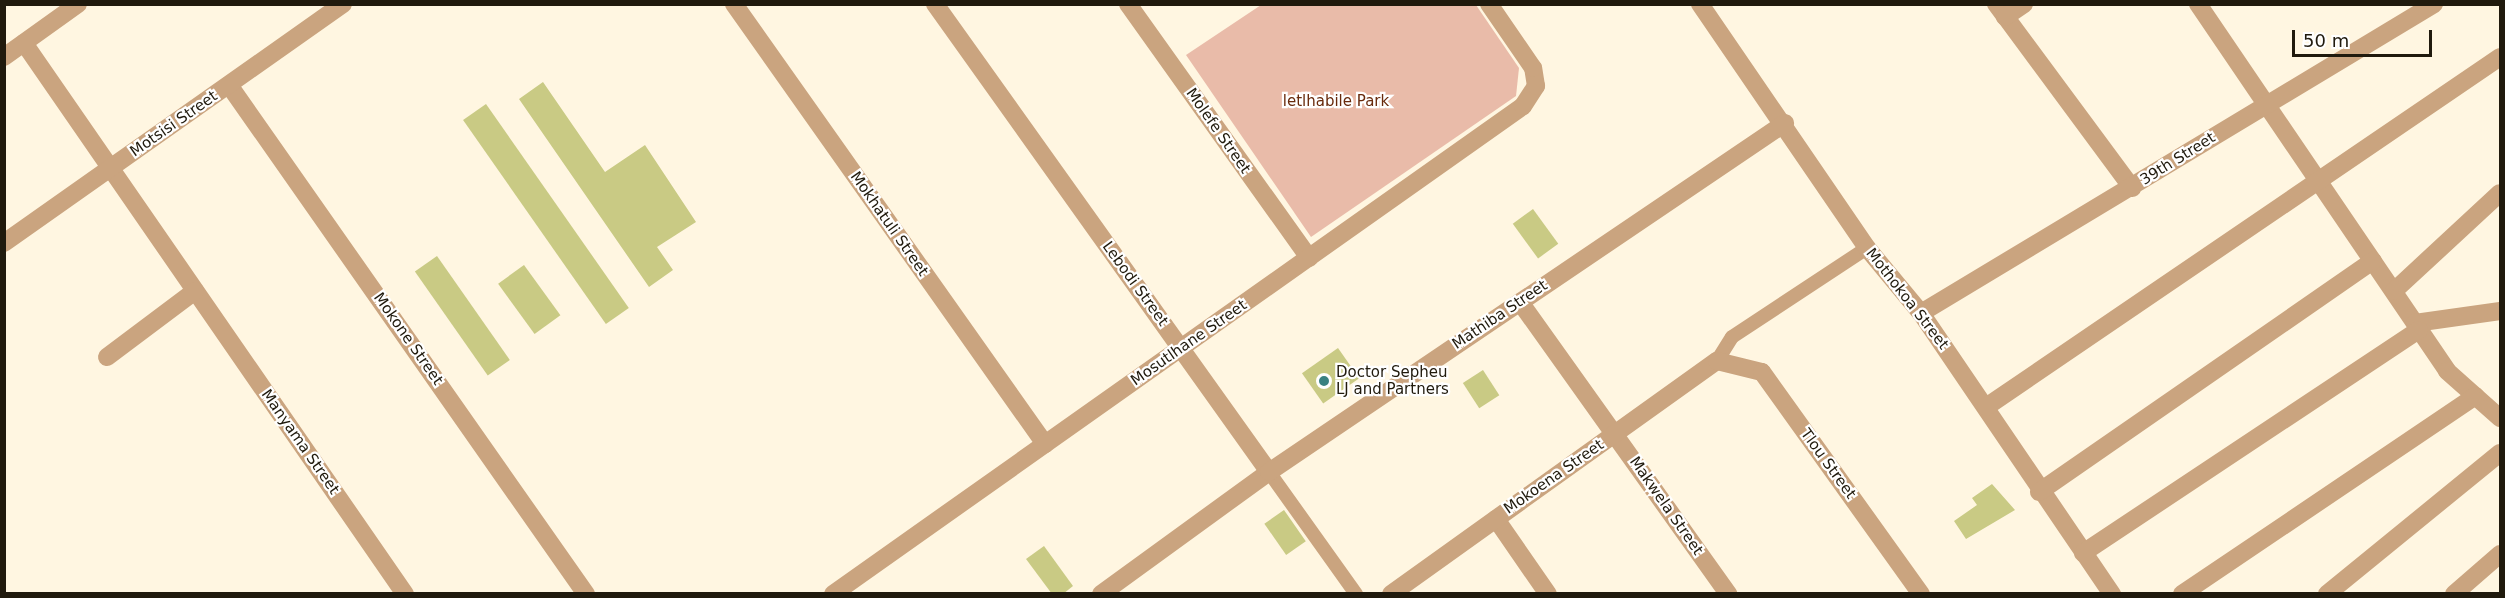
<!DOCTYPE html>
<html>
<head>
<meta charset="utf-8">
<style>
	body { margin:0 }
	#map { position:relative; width:2505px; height:598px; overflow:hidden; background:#fff6e1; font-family:"DejaVu Sans",sans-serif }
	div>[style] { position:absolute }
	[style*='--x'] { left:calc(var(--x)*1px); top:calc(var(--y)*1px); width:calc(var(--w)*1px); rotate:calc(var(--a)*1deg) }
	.green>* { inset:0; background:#e9bba9 }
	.building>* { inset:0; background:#c9ca84; transform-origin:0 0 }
	.pedestrian>* { height:14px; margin:-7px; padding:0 7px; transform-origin:7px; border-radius:7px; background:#caa47f }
	.minor>* { height:18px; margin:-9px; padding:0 9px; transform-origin:9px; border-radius:9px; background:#caa47f }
	.dots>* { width:16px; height:16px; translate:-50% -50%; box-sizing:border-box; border:3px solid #fff; border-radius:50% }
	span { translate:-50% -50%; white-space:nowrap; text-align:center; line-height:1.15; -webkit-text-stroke:4.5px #fff; paint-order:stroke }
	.park-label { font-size:15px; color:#682a0c }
	.street-label { font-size:15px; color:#201a0d }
	.poi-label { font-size:15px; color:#201a0d }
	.left { translate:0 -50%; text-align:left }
	.frame { position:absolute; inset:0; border:6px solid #201a0d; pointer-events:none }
	.scale { position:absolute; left:2292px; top:30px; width:140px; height:27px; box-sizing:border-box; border:3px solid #201a0d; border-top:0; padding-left:8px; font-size:18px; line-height:21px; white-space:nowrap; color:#201a0d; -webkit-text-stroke:4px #fff; paint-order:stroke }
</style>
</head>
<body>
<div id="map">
	<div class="green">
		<i style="clip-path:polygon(1476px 5px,1519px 68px,1516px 96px,1311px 237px,1186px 55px,1261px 5px)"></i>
	</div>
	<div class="building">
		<i style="clip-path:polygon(543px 82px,605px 172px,645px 145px,696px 222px,657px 247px,673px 270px,649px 287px,519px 99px)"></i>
		<i style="left:486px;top:104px;width:249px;height:28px;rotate:55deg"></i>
		<i style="left:1533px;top:209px;width:43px;height:25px;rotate:54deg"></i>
		<i style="left:437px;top:256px;width:127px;height:27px;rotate:55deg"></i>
		<i style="left:524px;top:265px;width:62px;height:32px;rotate:54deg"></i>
		<i style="left:1338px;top:348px;width:37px;height:44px;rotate:55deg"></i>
		<i style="left:1483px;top:370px;width:30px;height:24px;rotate:57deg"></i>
		<i style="clip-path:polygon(1992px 484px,2015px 510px,1966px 539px,1954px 521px,1977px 505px,1972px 498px)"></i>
		<i style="left:1284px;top:510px;width:38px;height:24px;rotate:55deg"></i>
		<i style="clip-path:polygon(1044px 546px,1073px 586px,1063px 594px,1052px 594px,1026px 559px)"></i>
	</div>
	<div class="pedestrian">
		<i style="--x:1717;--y:361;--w:28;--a:-58"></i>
		<i style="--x:1732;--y:337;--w:162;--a:-33.4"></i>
		<i style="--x:1269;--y:472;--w:150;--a:54.5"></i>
	</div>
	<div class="minor">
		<i style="--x:734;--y:4;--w:539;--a:54.75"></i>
		<i style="--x:935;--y:4;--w:575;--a:54.49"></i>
		<i style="--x:1128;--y:4;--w:312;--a:54.5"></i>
		<i style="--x:1700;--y:4;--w:296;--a:55.6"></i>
		<i style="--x:1867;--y:248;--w:85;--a:50.3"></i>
		<i style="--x:1921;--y:313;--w:340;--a:55.8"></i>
		<i style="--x:1996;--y:4;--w:229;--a:53.5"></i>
		<i style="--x:2198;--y:4;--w:443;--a:55.8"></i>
		<i style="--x:2447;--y:371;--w:71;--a:41.6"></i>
		<i style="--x:2005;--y:17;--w:23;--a:-34"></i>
		<i style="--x:24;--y:43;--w:670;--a:55.34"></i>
		<i style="--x:4;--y:57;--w:91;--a:-35.6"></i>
		<i style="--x:229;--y:85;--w:622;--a:54.96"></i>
		<i style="--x:4;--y:243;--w:415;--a:-35.2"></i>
		<i style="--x:2394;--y:291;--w:144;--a:-42.8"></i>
		<i style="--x:1520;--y:302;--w:359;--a:54.5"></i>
		<i style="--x:1921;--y:313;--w:599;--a:-31.06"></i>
		<i style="--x:2415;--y:323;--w:86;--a:-8"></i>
		<i style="--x:107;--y:357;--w:110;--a:-36.9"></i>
		<i style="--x:1986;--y:407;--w:622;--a:-34.25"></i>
		<i style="--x:2039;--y:492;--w:406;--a:-34.7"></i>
		<i style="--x:1496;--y:519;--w:91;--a:55.3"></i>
		<i style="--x:2083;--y:553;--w:403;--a:-33.6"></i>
		<i style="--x:833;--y:594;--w:845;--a:-35.27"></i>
		<i style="--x:1523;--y:106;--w:24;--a:-57"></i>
		<i style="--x:1536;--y:86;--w:18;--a:-99"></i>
		<i style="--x:1533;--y:68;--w:78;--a:-124.5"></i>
		<i style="--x:1101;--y:594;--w:208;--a:-36"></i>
		<i style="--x:1269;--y:472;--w:623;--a:-34.07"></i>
		<i style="--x:1391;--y:594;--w:401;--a:-35.6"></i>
		<i style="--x:1717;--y:361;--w:46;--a:13.7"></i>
		<i style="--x:1762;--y:372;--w:273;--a:54.4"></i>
		<i style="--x:2182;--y:594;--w:354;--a:-34"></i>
		<i style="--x:2327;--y:594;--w:223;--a:-39.2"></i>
		<i style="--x:2454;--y:594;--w:61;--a:-41"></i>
	</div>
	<div class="dots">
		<i style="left:1324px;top:381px;background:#398181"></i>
	</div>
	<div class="park-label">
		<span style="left:1336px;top:102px">letlhabile Park</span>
	</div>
	<div class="street-label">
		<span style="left:174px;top:124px;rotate:-35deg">Motsisi Street</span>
		<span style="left:1218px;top:131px;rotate:55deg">Molefe Street</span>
		<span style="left:2178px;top:159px;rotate:-32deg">39th Street</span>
		<span style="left:889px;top:224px;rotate:55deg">Mokhatuli Street</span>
		<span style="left:1135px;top:284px;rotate:54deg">Lebodi Street</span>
		<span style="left:1907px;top:299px;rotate:52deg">Mothokoa Street</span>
		<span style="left:1500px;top:315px;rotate:-34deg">Mathiba Street</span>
		<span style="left:408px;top:339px;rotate:55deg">Mokone Street</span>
		<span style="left:1189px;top:343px;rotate:-35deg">Mosutlhane Street</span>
		<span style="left:300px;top:442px;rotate:55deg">Manyama Street</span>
		<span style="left:1828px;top:464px;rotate:54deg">Tlou Street</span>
		<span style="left:1554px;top:477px;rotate:-35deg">Mokoena Street</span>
		<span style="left:1666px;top:506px;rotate:55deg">Makwela Street</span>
	</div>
	<div class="poi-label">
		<span class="left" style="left:1336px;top:381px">Doctor Sepheu<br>LJ and Partners</span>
	</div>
	<div class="frame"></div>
	<div class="scale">50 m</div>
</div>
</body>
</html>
